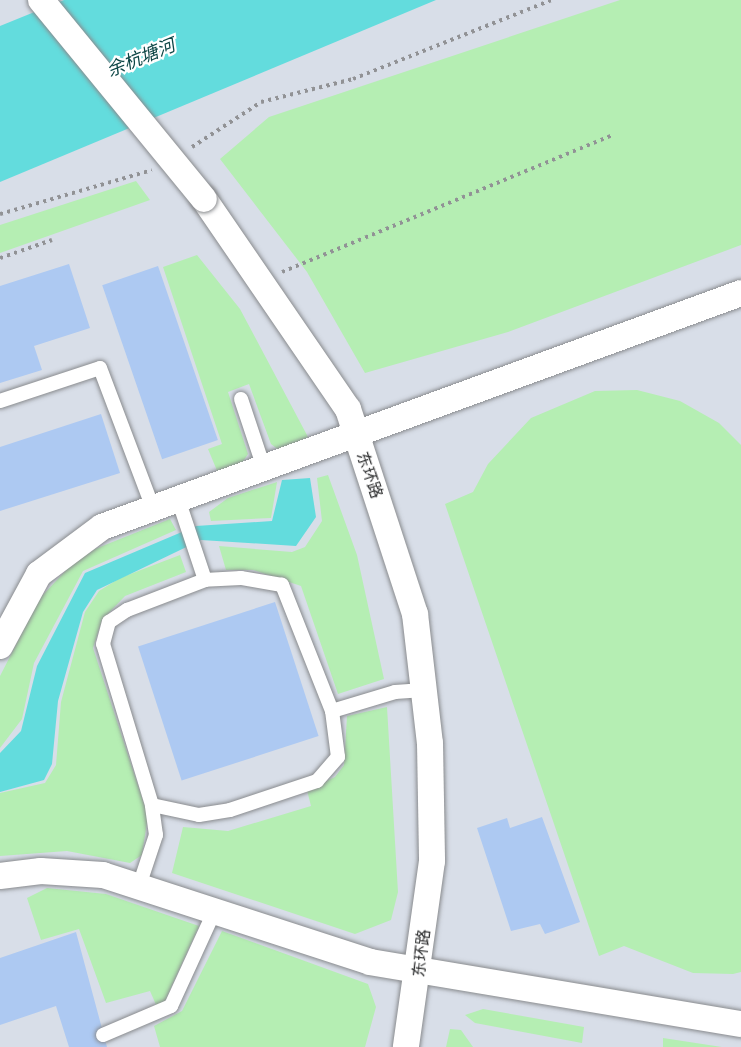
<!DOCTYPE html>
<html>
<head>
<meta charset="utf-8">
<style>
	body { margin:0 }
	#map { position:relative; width:741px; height:1047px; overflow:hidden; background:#e9ebef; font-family:"IBM Plex Serif","Noto Sans SC",serif }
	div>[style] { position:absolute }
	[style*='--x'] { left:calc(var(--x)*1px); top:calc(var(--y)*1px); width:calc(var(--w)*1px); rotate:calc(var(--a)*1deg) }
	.built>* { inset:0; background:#d8dee8; transform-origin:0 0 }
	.green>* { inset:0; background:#b5eeb3 }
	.water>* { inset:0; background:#63dcdd }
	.building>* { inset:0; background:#adc9f2; transform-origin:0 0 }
	.path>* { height:4px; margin-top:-2px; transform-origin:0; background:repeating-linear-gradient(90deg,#919295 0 3px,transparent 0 7.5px) }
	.roads { filter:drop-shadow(0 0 2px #898b8e) drop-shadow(0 0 2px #898b8e) }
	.service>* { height:14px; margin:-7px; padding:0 7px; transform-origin:7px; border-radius:7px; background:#fff }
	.minor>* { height:26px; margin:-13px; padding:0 13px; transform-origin:13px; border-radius:13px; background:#fff }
	.bridges { filter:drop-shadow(0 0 2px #898b8e) drop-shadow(0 0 2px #898b8e) }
	.minor-bridge>* { height:26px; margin:-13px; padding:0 13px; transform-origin:13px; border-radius:13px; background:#fff }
	span { translate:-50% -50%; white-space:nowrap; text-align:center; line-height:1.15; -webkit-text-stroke:4.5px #fff; paint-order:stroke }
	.street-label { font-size:16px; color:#2c2d2e }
	.water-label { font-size:18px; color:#0d4646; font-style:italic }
</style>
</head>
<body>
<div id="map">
	<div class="built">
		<i style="left:0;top:0;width:741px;height:1047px"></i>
	</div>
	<div class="green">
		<i style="clip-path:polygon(620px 0,741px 0,741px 245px,508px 332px,365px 373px,307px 272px,220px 159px,269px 117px)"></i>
		<i style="clip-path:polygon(136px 181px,150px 200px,0 253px,0 225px)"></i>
		<i style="clip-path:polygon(197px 255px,240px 309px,308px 437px,280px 451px,271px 444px,249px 384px,228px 392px,248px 454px,240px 466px,218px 473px,208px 449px,222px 444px,163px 267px)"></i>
		<i style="clip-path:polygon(637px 390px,680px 401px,719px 423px,741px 445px,741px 972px,733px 974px,693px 973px,624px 946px,599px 956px,445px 504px,473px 492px,488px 464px,531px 418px,595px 391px)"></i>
		<i style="clip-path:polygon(328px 475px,357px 555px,384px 679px,338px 694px,301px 586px,253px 570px,226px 570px,219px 546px,292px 552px,305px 547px,322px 521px,317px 478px)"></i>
		<i style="clip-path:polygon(277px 482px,271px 518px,211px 521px,209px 512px,228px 498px)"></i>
		<i style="clip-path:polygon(170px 519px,176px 530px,83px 571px,34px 663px,22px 719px,0 748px,0 676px,40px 598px,71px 565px,95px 549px)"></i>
		<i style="clip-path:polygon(180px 555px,186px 572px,125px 596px,102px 620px,93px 648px,148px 816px,142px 855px,130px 863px,67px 851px,0 856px,0 793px,45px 783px,56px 765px,61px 702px,85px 612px,99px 591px,120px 578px)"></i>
		<i style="clip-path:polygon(387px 707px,398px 892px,391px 920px,355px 934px,172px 873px,183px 827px,228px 831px,311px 806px,307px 790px,335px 777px,344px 765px,347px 716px)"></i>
		<i style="clip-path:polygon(47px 888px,106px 894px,199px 926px,164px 1003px,157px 1007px,150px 991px,106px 1003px,79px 929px,41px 940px,27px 898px)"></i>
		<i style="clip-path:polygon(222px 931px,368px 984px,376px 1007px,365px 1047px,160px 1047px,154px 1026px,182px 1011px)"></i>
		<i style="clip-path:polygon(483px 1009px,584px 1027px,582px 1043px,475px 1023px,465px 1015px)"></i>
		<i style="clip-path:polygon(450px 1029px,461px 1030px,473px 1047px,446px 1047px)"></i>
		<i style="clip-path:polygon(663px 1038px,722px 1047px,663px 1047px)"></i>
	</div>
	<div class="water">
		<i style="clip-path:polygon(64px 0,436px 0,0 182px,0 26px)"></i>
		<i style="clip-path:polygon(310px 478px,316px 517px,296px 546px,201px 540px,97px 590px,83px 612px,58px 701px,52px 764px,44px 780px,0 792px,0 753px,21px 731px,37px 666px,85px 573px,196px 526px,272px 521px,282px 480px)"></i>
	</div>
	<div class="building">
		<i style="clip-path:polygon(69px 264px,90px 328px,34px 346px,42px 370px,0 383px,0 286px)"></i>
		<i style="left:158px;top:266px;width:184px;height:59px;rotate:71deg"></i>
		<i style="clip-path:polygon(101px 414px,120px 473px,0 511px,0 447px)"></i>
		<i style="left:275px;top:602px;width:141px;height:144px;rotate:72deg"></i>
		<i style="clip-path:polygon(542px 817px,580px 922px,545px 934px,540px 924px,511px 931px,477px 828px,507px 818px,510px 828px)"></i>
		<i style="clip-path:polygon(76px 932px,107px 1047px,69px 1047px,56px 1006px,0 1025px,0 958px)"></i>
	</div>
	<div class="path">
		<i style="--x:192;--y:147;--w:82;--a:-33.1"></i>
		<i style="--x:261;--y:102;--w:95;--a:-14"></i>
		<i style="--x:353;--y:79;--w:214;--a:-21.7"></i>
		<i style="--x:0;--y:214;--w:158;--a:-16.1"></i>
		<i style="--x:0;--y:258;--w:55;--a:-19.1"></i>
		<i style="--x:282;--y:272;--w:358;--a:-22.5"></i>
	</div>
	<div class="roads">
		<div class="service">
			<i style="--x:241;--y:399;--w:73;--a:71.6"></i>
			<i style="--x:0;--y:401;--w:105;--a:-18.3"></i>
			<i style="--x:100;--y:368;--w:150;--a:69.3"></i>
			<i style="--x:332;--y:711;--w:66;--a:-16.8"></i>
			<i style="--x:395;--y:692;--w:29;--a:-4"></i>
			<i style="--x:152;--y:805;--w:48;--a:12"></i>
			<i style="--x:199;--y:815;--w:31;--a:-9"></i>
			<i style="--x:230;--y:810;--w:92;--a:-18.4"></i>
			<i style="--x:317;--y:781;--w:32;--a:-49"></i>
			<i style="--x:338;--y:757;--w:46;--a:-97.4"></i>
			<i style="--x:332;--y:711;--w:136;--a:-111.6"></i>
			<i style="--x:282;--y:585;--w:42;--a:-170.3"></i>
			<i style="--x:241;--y:578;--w:36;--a:177"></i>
			<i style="--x:139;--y:886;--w:54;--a:-71.6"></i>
			<i style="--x:156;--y:835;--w:30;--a:-98"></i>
			<i style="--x:152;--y:805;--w:168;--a:-106.9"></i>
			<i style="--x:103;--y:644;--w:23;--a:-75"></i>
			<i style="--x:109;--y:622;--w:22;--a:-34"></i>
			<i style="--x:127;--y:610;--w:84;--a:-21"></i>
			<i style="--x:205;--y:580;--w:85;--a:-108.4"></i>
			<i style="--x:103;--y:1035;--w:74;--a:-23.1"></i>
			<i style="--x:171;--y:1006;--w:103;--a:-65.4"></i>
		</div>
		<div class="minor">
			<i style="--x:204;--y:199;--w:255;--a:55.6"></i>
			<i style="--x:348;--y:409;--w:216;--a:71.9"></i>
			<i style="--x:415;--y:614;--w:130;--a:83.4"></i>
			<i style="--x:430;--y:743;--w:118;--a:89"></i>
			<i style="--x:432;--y:861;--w:188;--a:98"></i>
			<i style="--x:0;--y:646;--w:82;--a:-61.6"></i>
			<i style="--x:39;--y:574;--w:79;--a:-36.7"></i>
			<i style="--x:102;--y:527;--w:680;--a:-20.11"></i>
			<i style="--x:0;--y:876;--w:41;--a:-7"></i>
			<i style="--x:41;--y:871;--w:62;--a:3.7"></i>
			<i style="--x:103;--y:875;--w:281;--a:18"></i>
			<i style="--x:370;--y:962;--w:376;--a:9.5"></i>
		</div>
	</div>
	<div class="bridges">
		<div class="minor-bridge">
			<i style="--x:41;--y:0;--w:257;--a:50.7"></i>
		</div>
	</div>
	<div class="street-label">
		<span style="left:370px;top:475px;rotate:71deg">东环路</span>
		<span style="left:421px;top:953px;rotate:-83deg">东环路</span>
	</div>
	<div class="water-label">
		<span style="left:141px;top:58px;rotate:-22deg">余杭塘河</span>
	</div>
</div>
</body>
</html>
